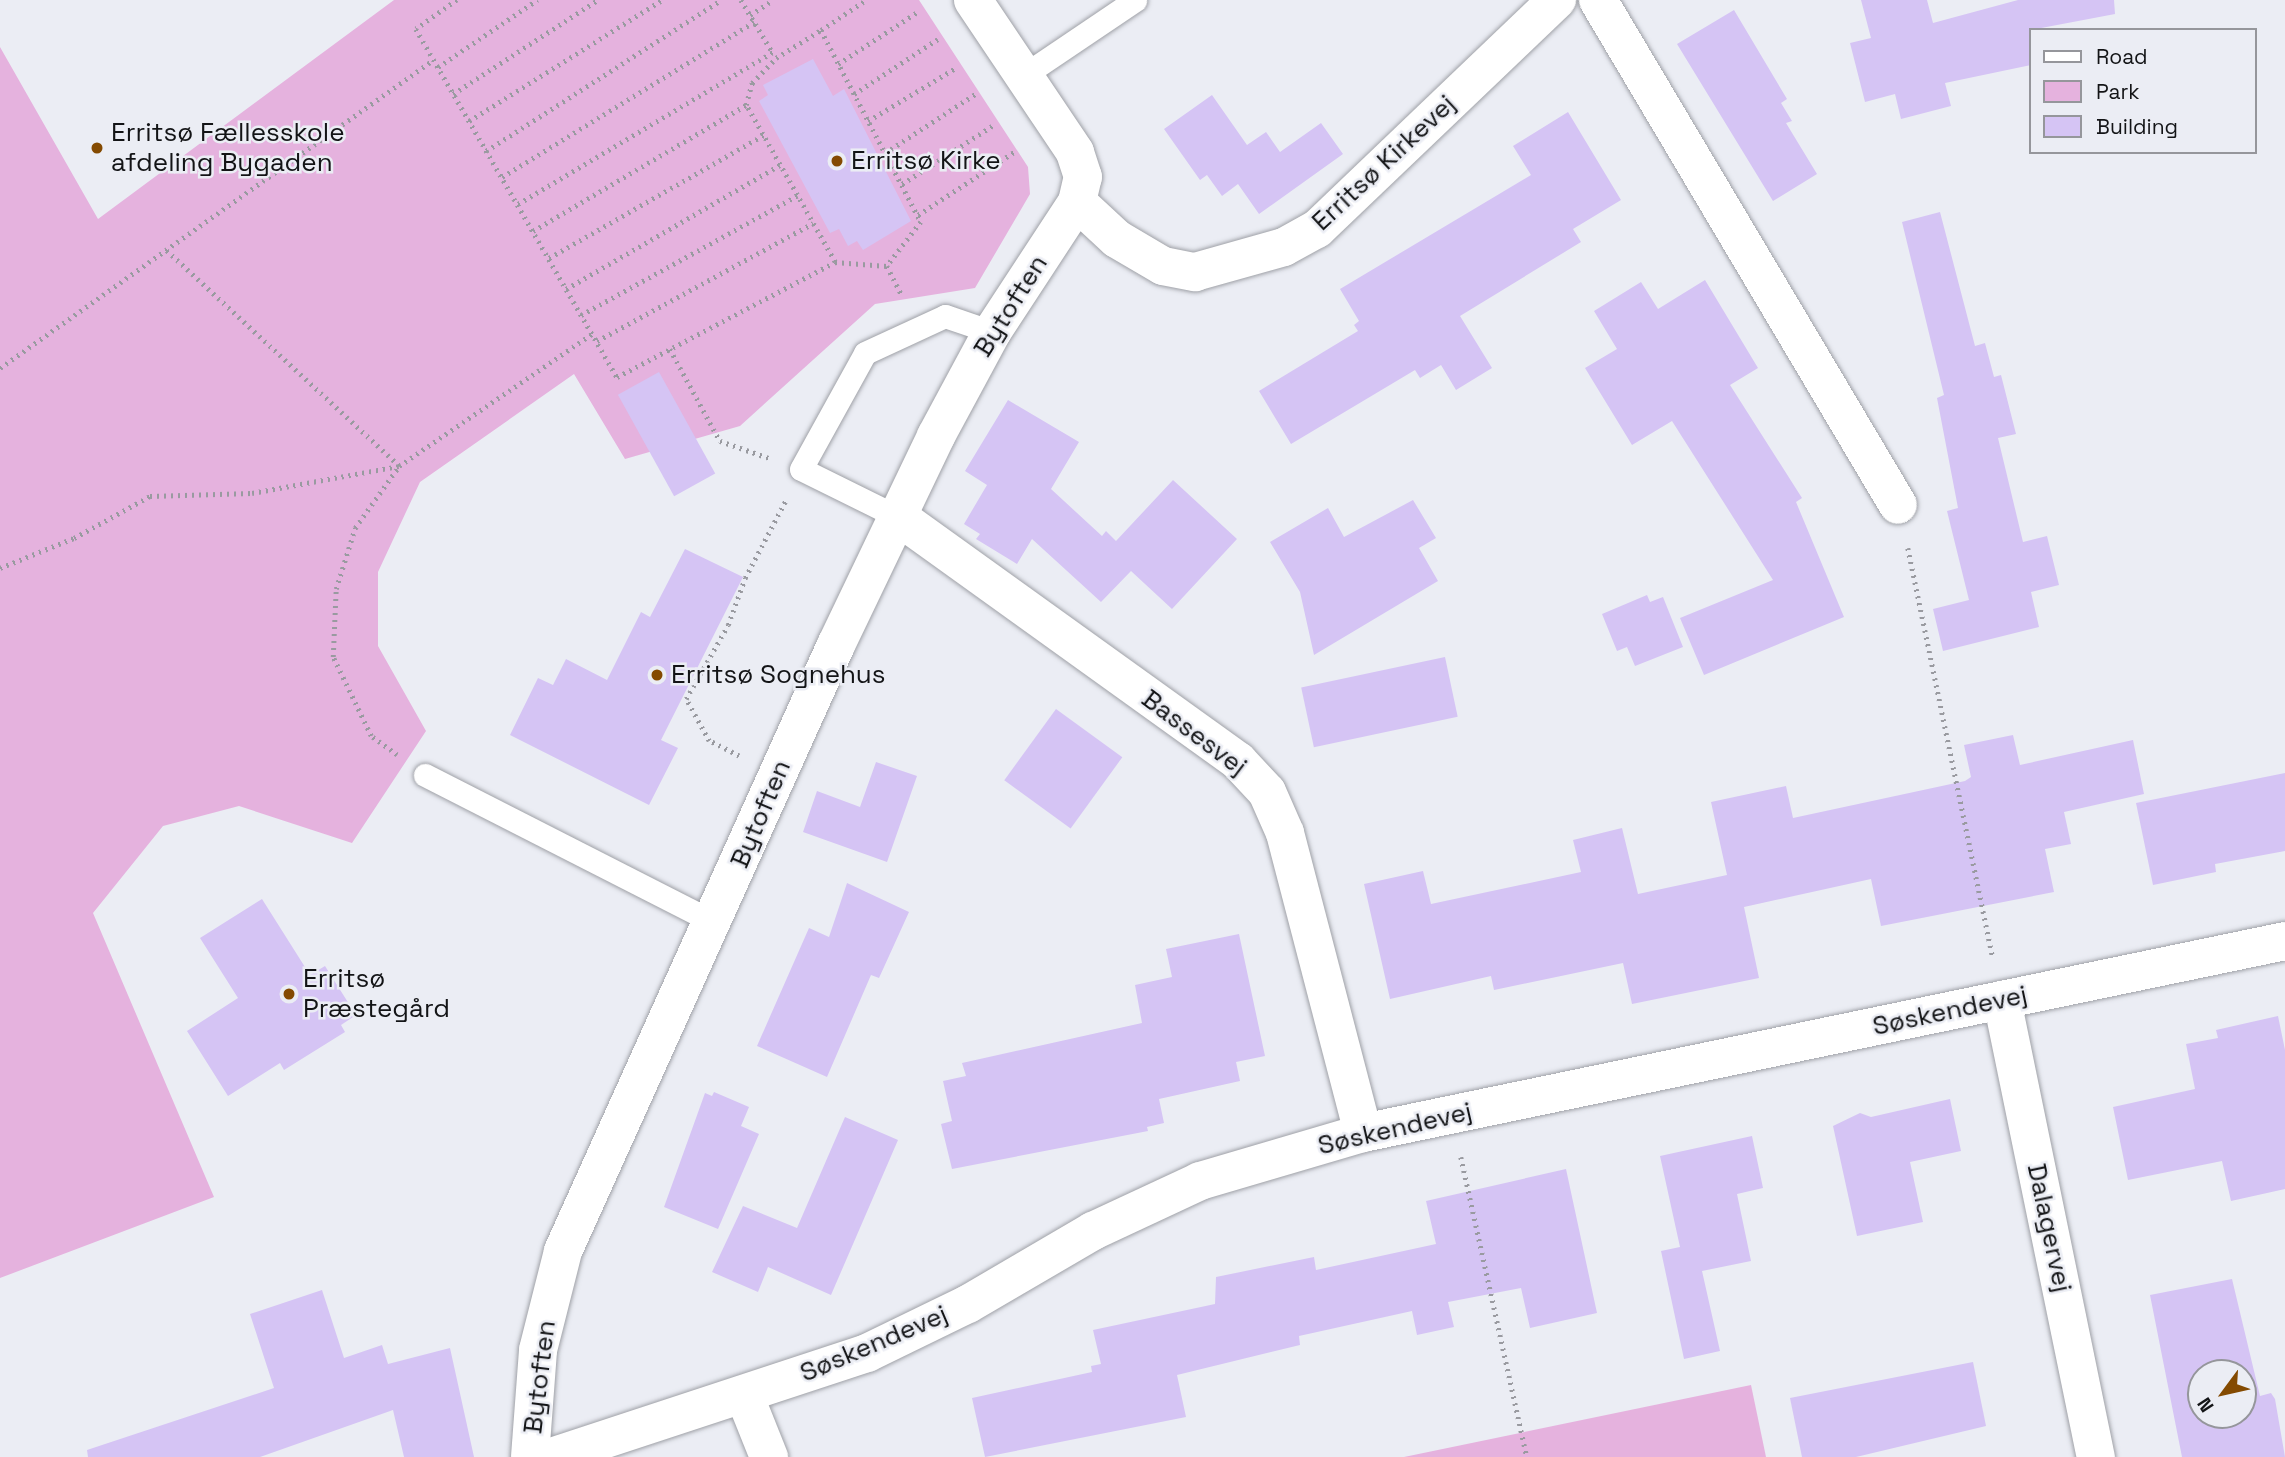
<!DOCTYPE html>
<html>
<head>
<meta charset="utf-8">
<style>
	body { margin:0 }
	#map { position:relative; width:2285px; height:1457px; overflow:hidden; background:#ebedf4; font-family:"Space Grotesk",sans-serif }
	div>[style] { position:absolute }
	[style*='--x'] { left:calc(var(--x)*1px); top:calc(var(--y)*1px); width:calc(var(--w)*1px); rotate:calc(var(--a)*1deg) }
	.green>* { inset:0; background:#e5b2de }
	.building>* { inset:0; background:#d5c4f4; transform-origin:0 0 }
	.path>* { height:4.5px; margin-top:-2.25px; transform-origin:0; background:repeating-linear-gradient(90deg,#999aa0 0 2px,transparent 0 7px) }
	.roads { filter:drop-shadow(0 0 2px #9fa1a7) drop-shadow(0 0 2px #9fa1a7) }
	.service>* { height:23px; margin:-11.5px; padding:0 11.5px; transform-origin:11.5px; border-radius:11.5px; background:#fff }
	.minor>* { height:38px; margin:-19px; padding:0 19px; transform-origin:19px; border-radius:19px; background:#fff }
	.dots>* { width:19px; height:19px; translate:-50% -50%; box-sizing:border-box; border:4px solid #ebedf4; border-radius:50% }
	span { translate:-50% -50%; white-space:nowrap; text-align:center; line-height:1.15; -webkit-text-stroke:5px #ebedf4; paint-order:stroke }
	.poi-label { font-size:26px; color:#131416 }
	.left { translate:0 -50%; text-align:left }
	.street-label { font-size:26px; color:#131416 }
	.legend { position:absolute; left:2029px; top:28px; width:228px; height:126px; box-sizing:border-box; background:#ebedf4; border:2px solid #95969b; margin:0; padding:9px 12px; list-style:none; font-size:21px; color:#131416 }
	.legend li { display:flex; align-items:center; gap:14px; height:35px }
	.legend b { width:35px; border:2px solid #95969b }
	.north { position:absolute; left:2187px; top:1359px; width:70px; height:70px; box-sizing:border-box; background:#ebedf4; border:2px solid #95969b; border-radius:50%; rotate:237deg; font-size:19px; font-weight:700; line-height:28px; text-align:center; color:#131416 }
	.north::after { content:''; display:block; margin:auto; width:24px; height:32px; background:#844a01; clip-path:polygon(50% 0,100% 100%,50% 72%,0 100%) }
</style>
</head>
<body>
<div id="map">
	<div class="green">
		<i style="clip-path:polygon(394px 0,919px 0,1028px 167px,1030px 194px,975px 288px,875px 304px,740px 426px,625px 459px,574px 374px,420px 482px,378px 572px,378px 646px,426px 731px,352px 843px,239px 806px,163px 826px,93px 913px,214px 1197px,0 1278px,0 47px,98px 219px)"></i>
		<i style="clip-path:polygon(1751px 1385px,1766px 1457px,1404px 1457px)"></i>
	</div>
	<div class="building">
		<i style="clip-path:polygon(1861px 0,1927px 0,1933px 23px,2018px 0,2114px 0,2115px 14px,2031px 30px,2031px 65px,1945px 83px,1951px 106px,1901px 119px,1895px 94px,1865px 102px,1850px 43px,1871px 38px)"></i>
		<i style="clip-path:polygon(1734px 10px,1787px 99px,1781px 103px,1792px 121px,1786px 123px,1817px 174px,1773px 201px,1677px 44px)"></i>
		<i style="clip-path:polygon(813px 59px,833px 96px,844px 89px,911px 221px,863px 250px,857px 241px,848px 246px,839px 229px,830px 233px,759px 101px,768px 95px,763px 85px)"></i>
		<i style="clip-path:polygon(1212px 95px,1247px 145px,1266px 132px,1280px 152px,1321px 123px,1343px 154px,1259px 214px,1238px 184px,1222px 196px,1207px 175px,1200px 180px,1164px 129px)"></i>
		<i style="clip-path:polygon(1568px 112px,1621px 200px,1573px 229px,1581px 242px,1460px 316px,1492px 368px,1456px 390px,1441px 365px,1420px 378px,1415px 370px,1291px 444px,1259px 391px,1358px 331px,1354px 325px,1359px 321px,1340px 289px,1531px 175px,1513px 146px)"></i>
		<i style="clip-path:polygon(1940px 212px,1975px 346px,1985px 343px,1994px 377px,2001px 375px,2016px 434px,1998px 438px,2023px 542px,2047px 536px,2059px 585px,2031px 592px,2039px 627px,1943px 651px,1933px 609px,1969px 600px,1947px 511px,1958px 508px,1937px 398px,1944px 395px,1902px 222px)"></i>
		<i style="clip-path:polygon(1705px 280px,1758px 368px,1730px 385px,1802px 498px,1796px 502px,1844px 617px,1704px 675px,1680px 618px,1773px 580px,1672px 421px,1632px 445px,1585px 368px,1617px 349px,1594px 311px,1641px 282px,1658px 309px)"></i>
		<i style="left:659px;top:372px;width:116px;height:47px;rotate:61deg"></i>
		<i style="clip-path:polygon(1008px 400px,1079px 442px,1051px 489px,1102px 536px,1106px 531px,1116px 541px,1173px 480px,1237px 539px,1172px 609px,1131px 571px,1101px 602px,1032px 539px,1017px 564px,976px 539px,980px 534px,964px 524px,987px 485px,965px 471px)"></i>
		<i style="clip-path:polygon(1413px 500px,1436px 538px,1419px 548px,1438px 581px,1314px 655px,1300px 592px,1270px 542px,1328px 508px,1344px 537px)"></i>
		<i style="clip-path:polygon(685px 549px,743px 577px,661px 740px,678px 748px,649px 805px,510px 735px,538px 678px,553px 685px,566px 659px,607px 680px,641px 612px,650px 617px)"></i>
		<i style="clip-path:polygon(1647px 595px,1650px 602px,1663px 597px,1683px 647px,1635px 666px,1627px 647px,1617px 651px,1602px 614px)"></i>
		<i style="left:1445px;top:657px;width:61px;height:147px;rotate:78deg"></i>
		<i style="left:1056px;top:709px;width:82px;height:88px;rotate:36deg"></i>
		<i style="clip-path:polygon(2013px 735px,2020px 765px,2133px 740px,2144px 794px,2064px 812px,2071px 844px,2045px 849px,2054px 892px,1881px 926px,1871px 879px,1744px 907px,1759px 978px,1632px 1004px,1623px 963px,1494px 990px,1491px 976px,1390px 999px,1364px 884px,1423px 871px,1431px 904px,1581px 872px,1573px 840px,1622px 828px,1638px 894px,1727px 875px,1711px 802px,1786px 786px,1793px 818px,1965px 781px,1971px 777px,1964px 745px)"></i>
		<i style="clip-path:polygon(876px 762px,917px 776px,887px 862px,803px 832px,817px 791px,860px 807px)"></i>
		<i style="clip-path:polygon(2285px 773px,2285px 851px,2215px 864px,2216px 872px,2153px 885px,2136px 803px)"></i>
		<i style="clip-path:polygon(847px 883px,909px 912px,879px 978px,871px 975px,827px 1077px,757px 1046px,809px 928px,829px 937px)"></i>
		<i style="clip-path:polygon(262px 899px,310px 975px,325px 966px,356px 1015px,341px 1025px,345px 1032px,284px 1070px,280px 1063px,228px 1096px,187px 1031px,238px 998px,200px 938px)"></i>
		<i style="clip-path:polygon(1239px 934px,1265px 1056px,1236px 1062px,1240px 1081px,1159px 1099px,1164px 1123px,1147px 1127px,1148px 1131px,952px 1169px,941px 1124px,952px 1121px,943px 1081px,966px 1076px,962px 1063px,1142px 1023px,1135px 985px,1172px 977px,1166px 949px)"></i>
		<i style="clip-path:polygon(2278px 1016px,2285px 1050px,2285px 1189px,2231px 1201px,2222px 1161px,2128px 1180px,2113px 1107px,2195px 1089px,2186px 1044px,2218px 1038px,2216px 1030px)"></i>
		<i style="clip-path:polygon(714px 1092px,749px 1107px,741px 1126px,759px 1134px,718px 1229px,664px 1207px,705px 1093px,712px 1096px)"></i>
		<i style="clip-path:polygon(1950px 1099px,1961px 1151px,1910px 1162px,1923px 1222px,1857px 1236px,1833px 1126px,1860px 1113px,1871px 1117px)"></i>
		<i style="clip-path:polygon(845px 1117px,898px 1140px,831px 1295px,768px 1267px,758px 1292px,712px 1272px,743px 1206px,797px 1228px)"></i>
		<i style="clip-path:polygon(1752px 1136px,1763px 1188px,1737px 1194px,1751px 1261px,1702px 1271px,1720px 1351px,1684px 1359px,1661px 1251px,1680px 1247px,1660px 1156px)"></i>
		<i style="clip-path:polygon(1566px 1169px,1597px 1313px,1530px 1328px,1521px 1288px,1448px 1302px,1454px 1327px,1417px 1335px,1412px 1311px,1299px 1336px,1300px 1345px,1177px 1375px,1186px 1417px,985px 1457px,972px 1398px,1092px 1372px,1091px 1366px,1101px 1364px,1093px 1330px,1215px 1304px,1216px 1277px,1314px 1257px,1316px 1270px,1436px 1244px,1426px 1201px)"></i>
		<i style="clip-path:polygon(evenodd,2232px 1279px,2260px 1396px,2271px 1393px,2275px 1399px,2285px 1457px,2182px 1457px,2150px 1295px,2232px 1279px,2201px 1373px,2243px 1373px,2243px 1415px,2201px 1415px,2201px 1373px)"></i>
		<i style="clip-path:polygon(322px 1290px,344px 1358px,382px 1345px,388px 1364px,450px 1348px,474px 1457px,404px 1457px,393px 1410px,260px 1457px,88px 1457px,87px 1450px,274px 1388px,250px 1314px)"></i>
		<i style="clip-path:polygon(1973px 1362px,1986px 1426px,1856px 1457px,1802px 1457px,1790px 1398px)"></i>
	</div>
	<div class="path">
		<i style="--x:457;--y:0;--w:50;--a:144.7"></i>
		<i style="--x:416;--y:29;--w:402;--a:60"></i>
		<i style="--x:617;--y:377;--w:246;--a:-27.8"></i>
		<i style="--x:835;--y:262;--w:52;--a:4.4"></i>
		<i style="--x:741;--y:0;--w:62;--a:58.9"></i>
		<i style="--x:750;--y:15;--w:27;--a:-33"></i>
		<i style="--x:821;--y:30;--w:54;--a:-33.7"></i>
		<i style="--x:838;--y:64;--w:97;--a:-33.2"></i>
		<i style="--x:438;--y:67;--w:120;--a:-34.1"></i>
		<i style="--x:453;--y:94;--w:173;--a:-33"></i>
		<i style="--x:854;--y:94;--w:100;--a:-33.2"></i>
		<i style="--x:469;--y:121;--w:228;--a:-32.1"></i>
		<i style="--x:868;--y:121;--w:104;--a:-31.2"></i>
		<i style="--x:486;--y:151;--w:279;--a:-32.7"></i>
		<i style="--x:885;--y:153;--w:108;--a:-33.2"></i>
		<i style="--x:502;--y:177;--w:296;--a:-31.6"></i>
		<i style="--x:902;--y:184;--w:111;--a:-32.8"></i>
		<i style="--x:518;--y:204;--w:297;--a:-30.8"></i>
		<i style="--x:918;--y:215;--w:115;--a:-33.3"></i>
		<i style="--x:533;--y:231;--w:247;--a:-30.6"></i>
		<i style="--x:549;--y:258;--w:248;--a:-29.8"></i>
		<i style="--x:835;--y:262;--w:180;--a:-119.5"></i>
		<i style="--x:746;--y:105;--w:23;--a:-75"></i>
		<i style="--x:752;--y:83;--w:35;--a:-46"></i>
		<i style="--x:776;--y:58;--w:53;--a:-31.9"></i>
		<i style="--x:821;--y:30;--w:216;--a:62.5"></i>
		<i style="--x:921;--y:222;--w:56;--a:127.7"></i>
		<i style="--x:887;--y:266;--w:34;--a:63"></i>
		<i style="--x:566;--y:289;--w:247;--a:-30.1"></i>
		<i style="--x:581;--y:315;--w:247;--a:-28.9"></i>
		<i style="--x:597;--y:341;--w:246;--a:-28.6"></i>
		<i style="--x:670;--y:349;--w:105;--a:61.5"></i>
		<i style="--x:720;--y:441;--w:52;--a:19.1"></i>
		<i style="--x:0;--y:368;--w:531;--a:-35.42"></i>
		<i style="--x:1908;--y:548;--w:419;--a:78.3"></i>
		<i style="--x:0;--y:568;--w:80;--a:-22.1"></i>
		<i style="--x:74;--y:538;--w:87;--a:-28.9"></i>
		<i style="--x:150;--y:496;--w:102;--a:-1.7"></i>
		<i style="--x:252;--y:493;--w:149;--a:-10.4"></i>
		<i style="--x:399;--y:466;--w:318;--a:-137.2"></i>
		<i style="--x:397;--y:755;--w:32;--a:-144"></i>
		<i style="--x:371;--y:736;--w:88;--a:-115.7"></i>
		<i style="--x:333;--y:657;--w:68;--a:-87.5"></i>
		<i style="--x:336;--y:589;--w:64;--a:-72.7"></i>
		<i style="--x:355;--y:528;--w:76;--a:-54.6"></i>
		<i style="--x:399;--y:466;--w:234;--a:-34.4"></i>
		<i style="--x:739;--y:756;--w:34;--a:-153"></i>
		<i style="--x:709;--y:741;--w:48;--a:-118.7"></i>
		<i style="--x:686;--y:699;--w:85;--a:-60.4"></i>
		<i style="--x:728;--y:625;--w:50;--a:-70.1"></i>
		<i style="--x:745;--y:578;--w:88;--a:-62.3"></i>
		<i style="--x:1461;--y:1157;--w:307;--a:77.6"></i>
	</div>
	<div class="roads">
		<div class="service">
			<i style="--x:1024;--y:75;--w:134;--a:-34"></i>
			<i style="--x:900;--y:518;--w:110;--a:-153.7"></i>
			<i style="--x:801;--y:469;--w:132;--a:-61.1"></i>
			<i style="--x:865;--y:353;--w:88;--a:-24.8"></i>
			<i style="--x:945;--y:316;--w:50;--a:18.8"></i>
			<i style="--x:425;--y:775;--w:326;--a:27"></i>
		</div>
		<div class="minor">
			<i style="--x:1598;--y:0;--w:587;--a:59.29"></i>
			<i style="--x:1077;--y:202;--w:54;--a:42.8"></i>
			<i style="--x:1117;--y:239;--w:53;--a:30.4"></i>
			<i style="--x:1163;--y:266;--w:33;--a:11"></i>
			<i style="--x:1195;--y:272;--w:92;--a:-15.7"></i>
			<i style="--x:1284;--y:247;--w:38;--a:-29"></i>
			<i style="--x:1317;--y:229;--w:332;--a:-43.7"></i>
			<i style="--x:900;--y:518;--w:416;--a:35.7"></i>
			<i style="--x:1238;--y:761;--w:42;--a:46.9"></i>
			<i style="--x:1267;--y:792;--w:45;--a:66.3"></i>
			<i style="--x:1285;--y:833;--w:310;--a:75.4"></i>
			<i style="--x:2002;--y:1000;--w:467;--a:78.4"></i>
			<i style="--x:745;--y:1397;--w:65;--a:68.2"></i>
			<i style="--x:530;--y:1457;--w:107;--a:-85.7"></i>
			<i style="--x:538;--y:1350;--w:102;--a:-75.8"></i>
			<i style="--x:563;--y:1251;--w:665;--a:-65.75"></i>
			<i style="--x:836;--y:645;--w:232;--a:-64.4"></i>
			<i style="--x:936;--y:436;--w:118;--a:-61.7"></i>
			<i style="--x:992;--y:332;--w:155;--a:-56.8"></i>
			<i style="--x:1077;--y:202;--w:26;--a:-77"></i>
			<i style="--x:1083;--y:177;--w:26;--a:-108"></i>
			<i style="--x:1075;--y:152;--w:183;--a:-123.9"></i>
			<i style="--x:551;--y:1457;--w:333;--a:-18.2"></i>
			<i style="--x:867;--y:1353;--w:112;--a:-25.9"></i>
			<i style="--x:968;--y:1304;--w:145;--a:-30.3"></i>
			<i style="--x:1093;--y:1231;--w:118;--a:-25"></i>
			<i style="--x:1200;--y:1181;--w:170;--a:-16.4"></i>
			<i style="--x:1363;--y:1133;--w:942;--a:-11.76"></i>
		</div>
	</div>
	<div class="dots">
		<i style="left:97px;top:148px;background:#844a01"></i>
		<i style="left:837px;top:161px;background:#844a01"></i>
		<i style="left:657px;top:675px;background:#844a01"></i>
		<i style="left:289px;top:994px;background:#844a01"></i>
	</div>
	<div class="poi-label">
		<span class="left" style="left:111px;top:148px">Erritsø Fællesskole<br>afdeling Bygaden</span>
		<span class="left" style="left:851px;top:161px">Erritsø Kirke</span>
		<span class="left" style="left:671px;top:675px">Erritsø Sognehus</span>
		<span class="left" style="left:303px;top:994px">Erritsø<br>Præstegård</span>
	</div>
	<div class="street-label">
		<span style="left:1384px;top:163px;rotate:-43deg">Erritsø Kirkevej</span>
		<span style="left:1011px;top:306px;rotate:-58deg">Bytoften</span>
		<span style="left:1194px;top:733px;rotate:37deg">Bassesvej</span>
		<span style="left:761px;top:814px;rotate:-67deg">Bytoften</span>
		<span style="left:1950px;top:1011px;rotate:-12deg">Søskendevej</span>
		<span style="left:1395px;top:1129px;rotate:-13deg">Søskendevej</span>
		<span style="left:2049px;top:1228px;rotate:78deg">Dalagervej</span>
		<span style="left:874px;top:1344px;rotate:-23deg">Søskendevej</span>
		<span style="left:540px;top:1377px;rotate:-83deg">Bytoften</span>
	</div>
	<ul class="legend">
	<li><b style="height:9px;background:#fff"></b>Road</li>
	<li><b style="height:19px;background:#e5b2de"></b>Park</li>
	<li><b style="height:19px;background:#d5c4f4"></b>Building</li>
	</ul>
	<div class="north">N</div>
</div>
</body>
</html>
